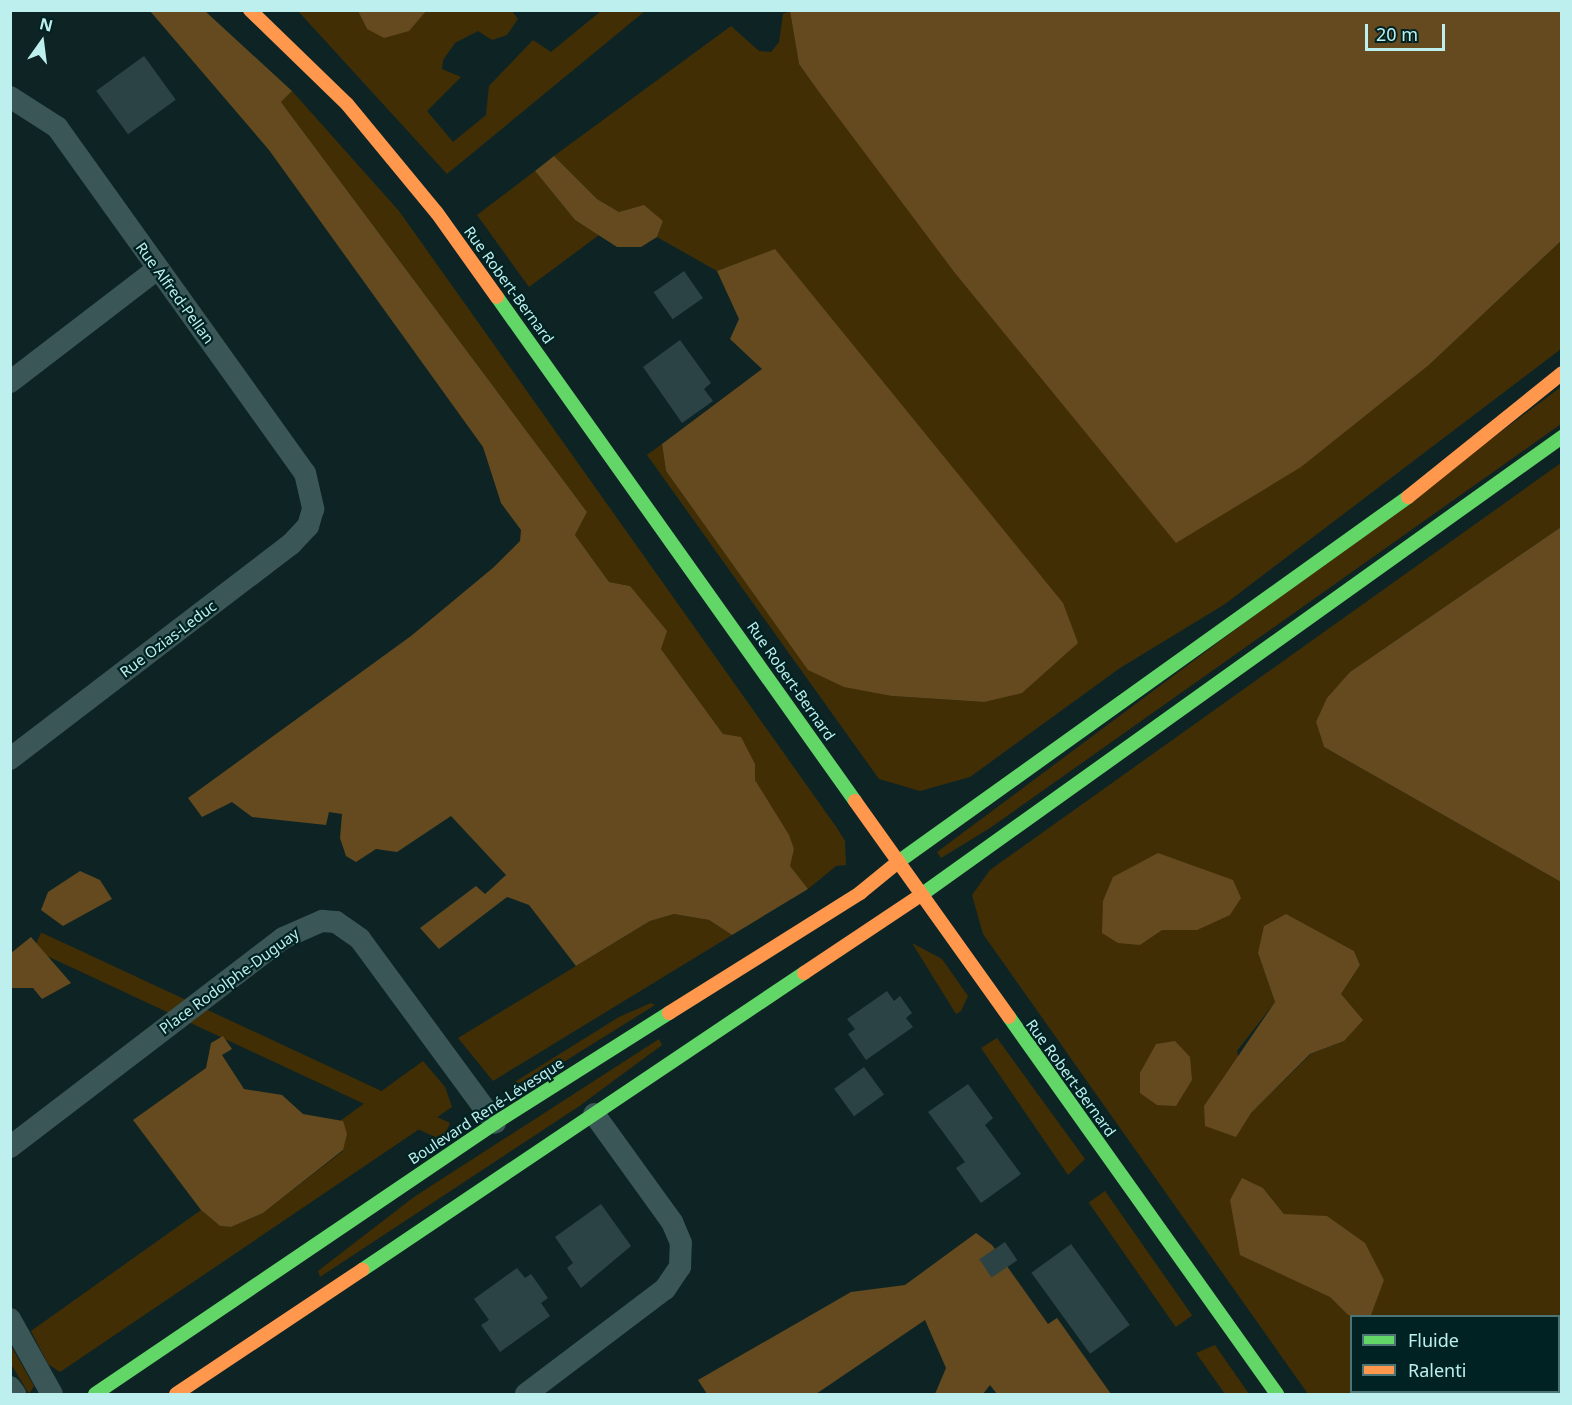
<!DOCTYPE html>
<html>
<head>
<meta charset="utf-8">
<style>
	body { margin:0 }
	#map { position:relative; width:1572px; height:1405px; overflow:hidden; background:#0e2424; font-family:"Noto Sans",sans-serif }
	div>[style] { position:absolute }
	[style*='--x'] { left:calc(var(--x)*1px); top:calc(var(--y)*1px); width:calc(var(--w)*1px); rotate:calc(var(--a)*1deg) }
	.green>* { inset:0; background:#422e05; transform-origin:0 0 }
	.forest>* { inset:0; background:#644a1e }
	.building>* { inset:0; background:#2b4345; transform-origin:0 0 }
	.street>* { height:22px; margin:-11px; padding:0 11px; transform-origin:11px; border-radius:11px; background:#3b5656 }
	.fast>* { height:14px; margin:-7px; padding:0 7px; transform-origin:7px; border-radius:7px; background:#63d668 }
	.slow>* { height:14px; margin:-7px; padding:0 7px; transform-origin:7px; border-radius:7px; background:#ff974d }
	span { translate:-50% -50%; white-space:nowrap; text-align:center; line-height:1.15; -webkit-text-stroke:4.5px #022; paint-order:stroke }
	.street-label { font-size:15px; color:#bdefee }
	.frame { position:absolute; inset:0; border:12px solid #bdefee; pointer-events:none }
	.legend { position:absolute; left:1350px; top:1315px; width:210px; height:78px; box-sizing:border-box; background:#022; border:2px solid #4c7474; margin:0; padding:8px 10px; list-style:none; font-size:18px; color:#bdefee }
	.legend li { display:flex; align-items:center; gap:12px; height:30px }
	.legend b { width:30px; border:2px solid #4c7474 }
	.north { position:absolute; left:12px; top:12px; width:60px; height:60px; -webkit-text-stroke:4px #022; paint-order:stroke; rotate:14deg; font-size:16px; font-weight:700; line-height:24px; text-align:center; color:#bdefee }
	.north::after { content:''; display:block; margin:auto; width:21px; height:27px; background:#bdefee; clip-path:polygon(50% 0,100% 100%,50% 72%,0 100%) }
	.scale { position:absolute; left:1365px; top:24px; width:80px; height:27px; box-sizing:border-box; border:3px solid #bdefee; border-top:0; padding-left:8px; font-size:18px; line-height:21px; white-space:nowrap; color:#bdefee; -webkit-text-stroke:4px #022; paint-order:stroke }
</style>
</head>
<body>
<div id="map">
	<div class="green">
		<i style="clip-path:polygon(298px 11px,358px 11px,367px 29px,427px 11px,512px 11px,518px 19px,507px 35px,492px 40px,478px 31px,455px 43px,443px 60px,442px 69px,461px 77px,427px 111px,453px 142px,486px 115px,489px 86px,533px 40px,551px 52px,601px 11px,645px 11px,447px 174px)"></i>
		<i style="clip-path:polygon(790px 11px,799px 64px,1020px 351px,1430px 364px,1561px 241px,1561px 349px,1225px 604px,1120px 668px,970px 777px,920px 791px,879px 779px,647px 455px,662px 444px,666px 471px,808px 669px,892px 696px,984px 702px,775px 250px,717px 271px,657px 237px,663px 221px,639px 208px,619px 212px,597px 199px,554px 156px,731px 26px,759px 51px,771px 52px,779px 42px,783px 14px)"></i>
		<i style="clip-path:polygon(292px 91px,399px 211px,837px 828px,845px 841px,846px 865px,836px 866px,808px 889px,789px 866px,794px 849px,755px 780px,755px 764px,723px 734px,661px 649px,630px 586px,609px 582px,575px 535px,587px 512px,281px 102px)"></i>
		<i style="clip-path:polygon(535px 171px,575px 220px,599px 235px,529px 287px,477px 215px)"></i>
		<i style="clip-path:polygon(1561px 387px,1561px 424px,990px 828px,941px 858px,937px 852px)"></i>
		<i style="clip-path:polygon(evenodd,1561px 463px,1561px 527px,1350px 672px,1316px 722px,1324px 747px,1561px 882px,1561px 1394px,1308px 1394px,983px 934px,972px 895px,990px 870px,1561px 463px,1286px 915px,1354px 951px,1360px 965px,1341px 994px,1344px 1041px,1311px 1054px,1251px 1113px,1237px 1051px,1275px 1002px,1258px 953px,1286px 915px,1561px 463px,1263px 1188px,1284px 1214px,1348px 1315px,1330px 1297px,1263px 1188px,1561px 463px,1352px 1316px,1558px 1316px,1558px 1392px,1352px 1392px,1352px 1316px)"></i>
		<i style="clip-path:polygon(674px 914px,709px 920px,732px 935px,493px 1081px,458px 1038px,650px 921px)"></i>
		<i style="clip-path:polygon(912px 943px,942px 959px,968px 996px,961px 1011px,956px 1014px)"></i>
		<i style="clip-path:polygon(651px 1003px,655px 1005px,538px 1078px,510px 1085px,619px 1017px)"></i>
		<i style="clip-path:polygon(997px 1038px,1085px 1159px,1068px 1175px,981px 1048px)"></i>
		<i style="clip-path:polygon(659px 1039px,662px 1045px,578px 1107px,320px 1277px,318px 1271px,414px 1197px)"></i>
		<i style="clip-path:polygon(423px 1061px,445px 1087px,452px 1107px,60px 1372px,48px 1364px,31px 1331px,201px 1210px,220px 1226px,231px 1227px,263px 1213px,343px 1151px,340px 1121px)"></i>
		<i style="left:450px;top:1123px;width:19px;height:451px;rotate:115deg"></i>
		<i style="left:1105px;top:1191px;width:152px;height:20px;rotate:55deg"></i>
		<i style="clip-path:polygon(10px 1344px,34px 1386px,29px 1394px,11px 1364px)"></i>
		<i style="clip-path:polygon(1215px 1345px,1249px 1394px,1225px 1394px,1196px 1353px)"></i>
	</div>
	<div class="forest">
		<i style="clip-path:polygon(427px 10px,409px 31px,384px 38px,367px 29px,358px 11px)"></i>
		<i style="clip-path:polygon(150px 11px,205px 11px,292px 91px,281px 102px,587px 512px,575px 535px,609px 582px,630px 586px,667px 631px,661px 649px,723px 734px,741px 737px,755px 764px,755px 780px,789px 835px,794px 849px,790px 866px,808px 889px,732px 935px,709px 920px,674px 914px,650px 921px,576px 966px,529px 905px,507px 897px,439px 949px,420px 928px,476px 886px,485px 894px,506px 875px,451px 816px,397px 852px,376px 849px,356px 862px,346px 856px,340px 838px,342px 814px,329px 812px,326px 825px,252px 817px,232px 802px,202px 817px,188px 798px,411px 636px,494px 567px,520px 541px,521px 530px,501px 503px,483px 447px,269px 150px)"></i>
		<i style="clip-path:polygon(790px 11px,1561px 11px,1561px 241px,1430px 364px,1301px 467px,1176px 543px,955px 273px,819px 92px,799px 64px)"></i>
		<i style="clip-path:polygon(554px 156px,597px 199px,619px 212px,644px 205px,663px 221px,657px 237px,641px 247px,617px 247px,575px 220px,535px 171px)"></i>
		<i style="clip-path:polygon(775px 249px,1063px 603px,1078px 643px,1022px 693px,984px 702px,892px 696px,844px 687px,808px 670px,666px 471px,662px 444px,762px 369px,730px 339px,739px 319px,717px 271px)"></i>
		<i style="clip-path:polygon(1561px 527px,1561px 882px,1324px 747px,1316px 722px,1327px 698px,1350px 672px)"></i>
		<i style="clip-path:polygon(1158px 853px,1233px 880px,1241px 898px,1230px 915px,1197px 930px,1162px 930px,1140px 945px,1118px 943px,1102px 933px,1103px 901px,1113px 877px)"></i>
		<i style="clip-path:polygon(80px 871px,100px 880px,112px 899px,63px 926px,41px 910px,48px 892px)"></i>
		<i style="clip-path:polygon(1286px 914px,1354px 951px,1360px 965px,1341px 994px,1363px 1020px,1344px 1041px,1310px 1054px,1251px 1113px,1236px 1137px,1205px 1126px,1204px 1106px,1275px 1002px,1258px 953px,1264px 926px)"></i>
		<i style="clip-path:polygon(31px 937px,71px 983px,42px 999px,33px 988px,11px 988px,11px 953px)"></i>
		<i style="clip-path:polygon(223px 1036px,232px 1049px,222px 1055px,244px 1089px,282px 1095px,303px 1114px,343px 1121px,347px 1134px,343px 1150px,263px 1213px,231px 1227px,220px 1226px,201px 1210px,133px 1120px,206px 1068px,211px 1043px)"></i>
		<i style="clip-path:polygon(1175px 1041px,1190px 1057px,1192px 1080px,1176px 1106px,1157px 1105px,1140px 1093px,1140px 1073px,1156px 1044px)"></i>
		<i style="clip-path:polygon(1242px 1178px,1263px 1188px,1284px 1214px,1327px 1216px,1365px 1243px,1384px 1280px,1371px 1315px,1348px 1315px,1330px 1297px,1240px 1255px,1230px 1200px)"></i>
		<i style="clip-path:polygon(976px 1233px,992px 1245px,1048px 1324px,1057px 1318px,1111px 1394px,997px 1394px,990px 1385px,983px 1394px,935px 1394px,946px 1368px,925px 1320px,816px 1394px,707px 1394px,698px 1380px,851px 1292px,905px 1285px)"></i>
	</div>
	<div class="building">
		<i style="left:144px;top:56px;width:54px;height:59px;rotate:54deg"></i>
		<i style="left:684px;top:271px;width:33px;height:37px;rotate:55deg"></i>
		<i style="clip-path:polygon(680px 340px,711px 383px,704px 389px,713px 401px,682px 423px,643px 367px)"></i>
		<i style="clip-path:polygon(887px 991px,894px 1001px,900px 996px,912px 1013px,906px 1018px,913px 1027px,866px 1060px,848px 1034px,855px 1029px,847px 1019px)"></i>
		<i style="left:864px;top:1067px;width:34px;height:37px;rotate:54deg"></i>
		<i style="clip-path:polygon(968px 1084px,993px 1118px,985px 1125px,1021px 1174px,981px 1203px,956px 1168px,965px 1162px,928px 1112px)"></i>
		<i style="clip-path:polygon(601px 1204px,631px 1246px,581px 1288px,567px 1268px,573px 1263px,555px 1237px)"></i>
		<i style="left:1005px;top:1242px;width:22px;height:31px;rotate:56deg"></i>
		<i style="left:1071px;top:1244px;width:100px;height:49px;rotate:54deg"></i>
		<i style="clip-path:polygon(517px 1268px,525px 1278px,531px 1274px,548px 1298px,541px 1303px,550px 1316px,500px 1352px,481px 1325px,489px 1320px,474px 1299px)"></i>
	</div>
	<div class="street">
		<i style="--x:10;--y:97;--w:56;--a:32.6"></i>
		<i style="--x:57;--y:127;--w:426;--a:54.4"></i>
		<i style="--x:305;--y:473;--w:37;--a:77"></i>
		<i style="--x:313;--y:509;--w:18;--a:106"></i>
		<i style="--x:308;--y:526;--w:25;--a:133"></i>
		<i style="--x:291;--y:544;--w:354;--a:142.6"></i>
		<i style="--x:10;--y:382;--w:185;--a:-37.5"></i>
		<i style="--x:10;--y:1147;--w:344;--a:-37.4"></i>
		<i style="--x:283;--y:938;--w:43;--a:-23.6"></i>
		<i style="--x:322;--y:921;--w:14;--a:4"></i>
		<i style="--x:336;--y:922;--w:29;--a:35"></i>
		<i style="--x:360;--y:939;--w:228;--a:53.7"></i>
		<i style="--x:10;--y:1319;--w:86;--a:60.8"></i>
		<i style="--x:10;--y:1387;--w:9;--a:54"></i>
		<i style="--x:526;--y:1394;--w:174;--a:-37.1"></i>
		<i style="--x:665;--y:1289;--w:27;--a:-56"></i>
		<i style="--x:680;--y:1267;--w:24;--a:-88"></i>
		<i style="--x:681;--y:1243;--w:23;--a:-113"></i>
		<i style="--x:672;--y:1222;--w:133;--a:-125.8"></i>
	</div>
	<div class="fast">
		<i style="--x:497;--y:297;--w:618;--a:54.61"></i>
		<i style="--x:898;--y:862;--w:627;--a:-35.59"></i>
		<i style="--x:921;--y:895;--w:788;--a:-35.55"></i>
		<i style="--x:1009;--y:1017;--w:463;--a:54.6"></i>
		<i style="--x:362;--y:1270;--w:533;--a:-33.9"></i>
		<i style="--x:95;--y:1394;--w:483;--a:-34.1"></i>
		<i style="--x:495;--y:1123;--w:206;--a:-32.3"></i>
	</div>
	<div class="slow">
		<i style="--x:250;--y:10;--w:135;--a:44.1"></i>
		<i style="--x:347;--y:104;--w:141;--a:50.5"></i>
		<i style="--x:437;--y:213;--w:103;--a:54.5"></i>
		<i style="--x:1408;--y:497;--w:198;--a:-38.8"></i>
		<i style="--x:855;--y:801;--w:265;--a:54.5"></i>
		<i style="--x:804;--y:973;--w:141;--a:-33.7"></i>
		<i style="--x:669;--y:1013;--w:226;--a:-32.1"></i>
		<i style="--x:860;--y:893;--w:49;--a:-39.2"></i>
		<i style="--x:176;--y:1394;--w:224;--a:-33.7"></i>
	</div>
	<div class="street-label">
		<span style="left:509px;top:285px;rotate:54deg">Rue Robert-Bernard</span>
		<span style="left:175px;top:293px;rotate:54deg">Rue Alfred-Pellan</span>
		<span style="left:168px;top:639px;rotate:-37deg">Rue Ozias-Leduc</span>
		<span style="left:791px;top:681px;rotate:55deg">Rue Robert-Bernard</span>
		<span style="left:229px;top:981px;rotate:-36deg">Place Rodolphe-Duguay</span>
		<span style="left:1071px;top:1078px;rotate:54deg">Rue Robert-Bernard</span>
		<span style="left:486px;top:1111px;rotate:-33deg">Boulevard René-Lévesque</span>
	</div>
	<div class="frame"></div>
	<ul class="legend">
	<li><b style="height:8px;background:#63d668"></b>Fluide</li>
	<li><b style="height:8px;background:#ff974d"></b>Ralenti</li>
	</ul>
	<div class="north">N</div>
	<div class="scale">20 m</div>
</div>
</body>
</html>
